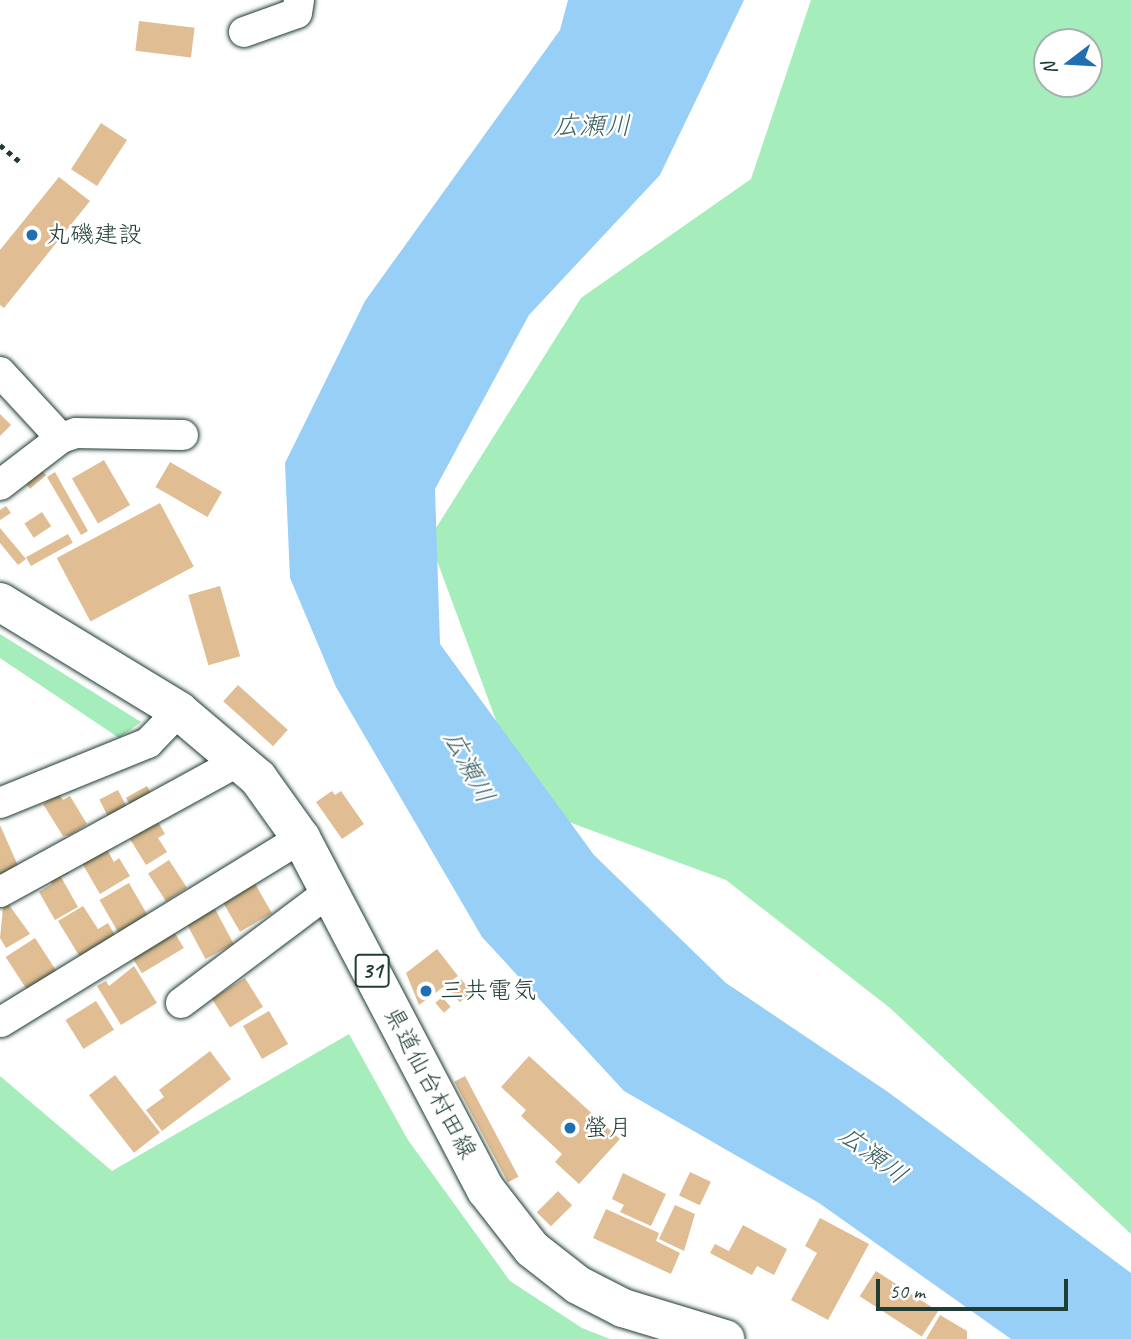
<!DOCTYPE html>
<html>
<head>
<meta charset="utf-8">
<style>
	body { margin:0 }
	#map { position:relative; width:1131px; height:1339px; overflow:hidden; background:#fff; font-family:Caveat,"Klee One",sans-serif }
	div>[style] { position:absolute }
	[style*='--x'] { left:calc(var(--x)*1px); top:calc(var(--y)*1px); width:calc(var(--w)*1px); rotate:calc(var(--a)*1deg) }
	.green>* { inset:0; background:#a5edba }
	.water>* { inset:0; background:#97cff6 }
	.building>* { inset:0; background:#e0bd92; transform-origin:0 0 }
	.path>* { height:4.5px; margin-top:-2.25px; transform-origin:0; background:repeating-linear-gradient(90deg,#1f3d34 0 5px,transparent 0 10px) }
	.roads { filter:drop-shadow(0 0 2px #1f3d34) drop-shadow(0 0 2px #1f3d34) }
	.minor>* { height:30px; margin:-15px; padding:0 15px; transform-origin:15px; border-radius:15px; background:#fff }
	.primary>* { height:38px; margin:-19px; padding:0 19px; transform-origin:19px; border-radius:19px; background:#fff }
	.dots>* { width:19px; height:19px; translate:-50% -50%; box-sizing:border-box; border:4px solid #fff; border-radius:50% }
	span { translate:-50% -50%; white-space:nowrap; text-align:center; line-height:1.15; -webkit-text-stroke:5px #fff; paint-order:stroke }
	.shield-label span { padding:2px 5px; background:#fff; border:2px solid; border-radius:5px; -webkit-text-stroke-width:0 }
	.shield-label { font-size:23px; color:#1f3d34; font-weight:700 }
	.poi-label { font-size:24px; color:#1f3d34 }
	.left { translate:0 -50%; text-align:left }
	.street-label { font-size:24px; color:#1f3d34 }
	.water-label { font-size:26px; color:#3d6264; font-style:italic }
	.north { position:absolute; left:1033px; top:28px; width:70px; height:70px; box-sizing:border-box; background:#fff; border:2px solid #a5b1ae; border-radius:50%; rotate:253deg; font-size:19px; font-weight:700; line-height:28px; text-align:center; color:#1f3d34 }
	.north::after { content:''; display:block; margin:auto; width:24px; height:32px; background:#1f6fb2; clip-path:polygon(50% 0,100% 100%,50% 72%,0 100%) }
	.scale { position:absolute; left:876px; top:1279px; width:192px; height:32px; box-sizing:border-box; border:4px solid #1f3d34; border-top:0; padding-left:9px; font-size:21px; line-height:24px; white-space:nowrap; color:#1f3d34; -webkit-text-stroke:5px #fff; paint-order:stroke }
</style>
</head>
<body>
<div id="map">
	<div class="green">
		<i style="clip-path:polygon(evenodd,811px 0,1131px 0,1131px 1234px,890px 1008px,726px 880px,528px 807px,429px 539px,581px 298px,751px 179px,811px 0,1047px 42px,1089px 42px,1089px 84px,1047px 84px,1047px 42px)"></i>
		<i style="clip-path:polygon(0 634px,141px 722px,119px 738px,0 658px)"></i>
		<i style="clip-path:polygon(349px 1034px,408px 1140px,510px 1281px,582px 1328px,610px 1339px,0 1339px,0 1076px,112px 1171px)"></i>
	</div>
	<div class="water">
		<i style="clip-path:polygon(568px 0,744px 0,660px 175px,529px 315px,435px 489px,440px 644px,594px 855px,726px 983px,888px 1092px,1131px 1273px,1131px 1339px,1011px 1339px,819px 1203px,624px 1091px,482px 937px,336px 687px,290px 578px,285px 463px,365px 301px,560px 30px)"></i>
	</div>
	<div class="building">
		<i style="left:139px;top:21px;width:56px;height:30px;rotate:7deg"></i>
		<i style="left:101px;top:123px;width:31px;height:55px;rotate:33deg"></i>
		<i style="clip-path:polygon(59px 177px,90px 201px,4px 308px,0 305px,0 250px)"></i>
		<i style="clip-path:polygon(0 414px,11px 425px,0 436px)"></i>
		<i style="left:104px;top:460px;width:52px;height:37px;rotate:60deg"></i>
		<i style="left:170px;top:462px;width:60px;height:29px;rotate:30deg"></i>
		<i style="left:41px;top:469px;width:8px;height:21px;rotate:50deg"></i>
		<i style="clip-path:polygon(55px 472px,88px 531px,81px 535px,47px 477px)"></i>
		<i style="left:160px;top:503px;width:72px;height:117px;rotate:62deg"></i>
		<i style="clip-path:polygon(6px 506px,11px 513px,0 520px,0 510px)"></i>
		<i style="left:42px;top:512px;width:17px;height:21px;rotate:57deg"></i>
		<i style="clip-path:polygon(0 528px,26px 559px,18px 565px,0 543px)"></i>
		<i style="left:68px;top:534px;width:10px;height:48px;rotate:61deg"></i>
		<i style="left:220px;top:586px;width:73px;height:33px;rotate:74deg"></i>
		<i style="left:238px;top:685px;width:67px;height:22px;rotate:42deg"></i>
		<i style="left:147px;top:786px;width:10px;height:24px;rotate:61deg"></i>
		<i style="left:118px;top:790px;width:18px;height:21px;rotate:63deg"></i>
		<i style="clip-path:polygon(332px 791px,335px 795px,341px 791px,364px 824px,342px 839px,316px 802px)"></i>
		<i style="clip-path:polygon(59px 794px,63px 800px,70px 796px,87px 824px,70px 835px,63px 836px,43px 804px)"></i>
		<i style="clip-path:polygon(158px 822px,165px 834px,158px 838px,167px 852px,146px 865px,130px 839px)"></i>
		<i style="clip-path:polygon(0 825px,19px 868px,0 877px)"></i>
		<i style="clip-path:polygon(106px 848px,114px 862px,119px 858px,130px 876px,100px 894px,82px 863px)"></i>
		<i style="left:169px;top:860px;width:33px;height:25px;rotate:57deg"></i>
		<i style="clip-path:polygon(63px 864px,69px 873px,61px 877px,78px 907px,55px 920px,39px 892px,52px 884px,47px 874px)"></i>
		<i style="left:254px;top:882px;width:36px;height:37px;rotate:60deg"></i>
		<i style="left:129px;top:883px;width:38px;height:34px;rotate:60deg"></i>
		<i style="clip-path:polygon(4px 898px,30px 934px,6px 948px,0 938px)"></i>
		<i style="clip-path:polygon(83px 906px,98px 929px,108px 923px,118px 941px,83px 962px,58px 921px)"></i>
		<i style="left:214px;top:907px;width:42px;height:32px;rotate:62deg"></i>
		<i style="left:173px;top:930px;width:21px;height:49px;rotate:59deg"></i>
		<i style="left:35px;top:938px;width:40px;height:35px;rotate:57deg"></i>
		<i style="clip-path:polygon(437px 949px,458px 976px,419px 1005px,406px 973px)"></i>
		<i style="clip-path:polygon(134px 966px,157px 1003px,121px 1025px,97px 986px,106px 981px,109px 986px)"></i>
		<i style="left:245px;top:978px;width:34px;height:39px;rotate:58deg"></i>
		<i style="left:461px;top:979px;width:17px;height:16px;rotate:50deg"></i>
		<i style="left:442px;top:997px;width:13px;height:9px;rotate:48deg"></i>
		<i style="left:96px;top:1001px;width:34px;height:36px;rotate:58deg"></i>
		<i style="left:269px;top:1011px;width:38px;height:30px;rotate:60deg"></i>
		<i style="clip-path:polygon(210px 1051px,231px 1079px,162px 1131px,146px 1110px,164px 1097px,159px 1090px)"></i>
		<i style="clip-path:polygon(529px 1056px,620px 1139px,579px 1184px,555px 1162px,562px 1154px,521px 1116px,526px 1110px,501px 1087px)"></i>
		<i style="left:115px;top:1075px;width:73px;height:33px;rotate:52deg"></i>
		<i style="left:465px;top:1076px;width:114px;height:12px;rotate:62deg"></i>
		<i style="left:690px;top:1172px;width:23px;height:26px;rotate:25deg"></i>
		<i style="clip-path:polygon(623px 1173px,666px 1194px,651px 1226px,620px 1212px,624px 1205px,612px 1199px)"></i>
		<i style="left:558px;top:1191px;width:20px;height:30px;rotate:45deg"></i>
		<i style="clip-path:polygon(675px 1205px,695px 1214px,684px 1251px,659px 1239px)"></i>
		<i style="clip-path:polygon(606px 1209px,659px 1233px,656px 1241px,680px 1253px,671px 1274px,593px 1238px)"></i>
		<i style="clip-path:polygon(820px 1218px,869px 1244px,828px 1320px,791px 1300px,817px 1253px,805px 1246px)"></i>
		<i style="clip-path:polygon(743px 1225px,787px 1249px,774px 1275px,757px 1266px,752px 1275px,710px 1253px,715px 1244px,729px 1251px)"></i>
		<i style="left:876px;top:1271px;width:74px;height:30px;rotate:33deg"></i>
		<i style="clip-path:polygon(940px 1315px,967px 1331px,967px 1339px,926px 1339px)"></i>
	</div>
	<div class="path">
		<i style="--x:0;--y:145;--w:25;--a:40"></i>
	</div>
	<div class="roads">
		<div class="minor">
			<i style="--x:244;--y:32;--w:56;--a:-19.7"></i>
			<i style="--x:297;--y:13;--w:13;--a:-81"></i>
			<i style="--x:0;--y:372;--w:90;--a:47.3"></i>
			<i style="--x:0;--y:485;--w:77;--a:-37.6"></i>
			<i style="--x:61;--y:438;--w:16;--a:-18"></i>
			<i style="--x:76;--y:433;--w:107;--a:1.1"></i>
			<i style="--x:0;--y:803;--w:160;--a:-22.1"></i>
			<i style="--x:148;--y:743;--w:45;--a:-45.9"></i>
			<i style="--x:0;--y:892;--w:275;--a:-28.7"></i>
			<i style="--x:181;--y:1003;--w:186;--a:-36.9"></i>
			<i style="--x:1;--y:1022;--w:352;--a:-31.5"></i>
		</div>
		<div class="primary">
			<i style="--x:0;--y:602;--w:210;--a:31.3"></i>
			<i style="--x:179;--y:711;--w:104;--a:40.3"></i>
			<i style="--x:258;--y:778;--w:74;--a:54.4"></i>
			<i style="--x:301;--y:838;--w:398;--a:62.3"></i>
			<i style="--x:486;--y:1190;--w:75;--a:52.1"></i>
			<i style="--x:532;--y:1249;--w:58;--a:38"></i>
			<i style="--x:578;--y:1285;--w:51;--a:27.1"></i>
			<i style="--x:623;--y:1308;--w:107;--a:16.9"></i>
		</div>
	</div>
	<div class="dots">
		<i style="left:32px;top:235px;background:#1f6fb2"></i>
		<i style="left:426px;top:991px;background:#1f6fb2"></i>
		<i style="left:570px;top:1128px;background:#1f6fb2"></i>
	</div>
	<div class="shield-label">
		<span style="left:372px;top:971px">31</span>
	</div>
	<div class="poi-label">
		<span class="left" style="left:46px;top:235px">丸磯建設</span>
		<span class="left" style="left:440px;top:991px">三共電気</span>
		<span class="left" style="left:584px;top:1128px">螢月</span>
	</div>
	<div class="street-label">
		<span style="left:430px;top:1083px;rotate:62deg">県道仙台村田線</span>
	</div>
	<div class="water-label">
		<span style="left:592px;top:126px">広瀬川</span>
		<span style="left:469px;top:767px;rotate:62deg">広瀬川</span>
		<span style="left:873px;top:1155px;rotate:37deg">広瀬川</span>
	</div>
	<div class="north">N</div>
	<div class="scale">50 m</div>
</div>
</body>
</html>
